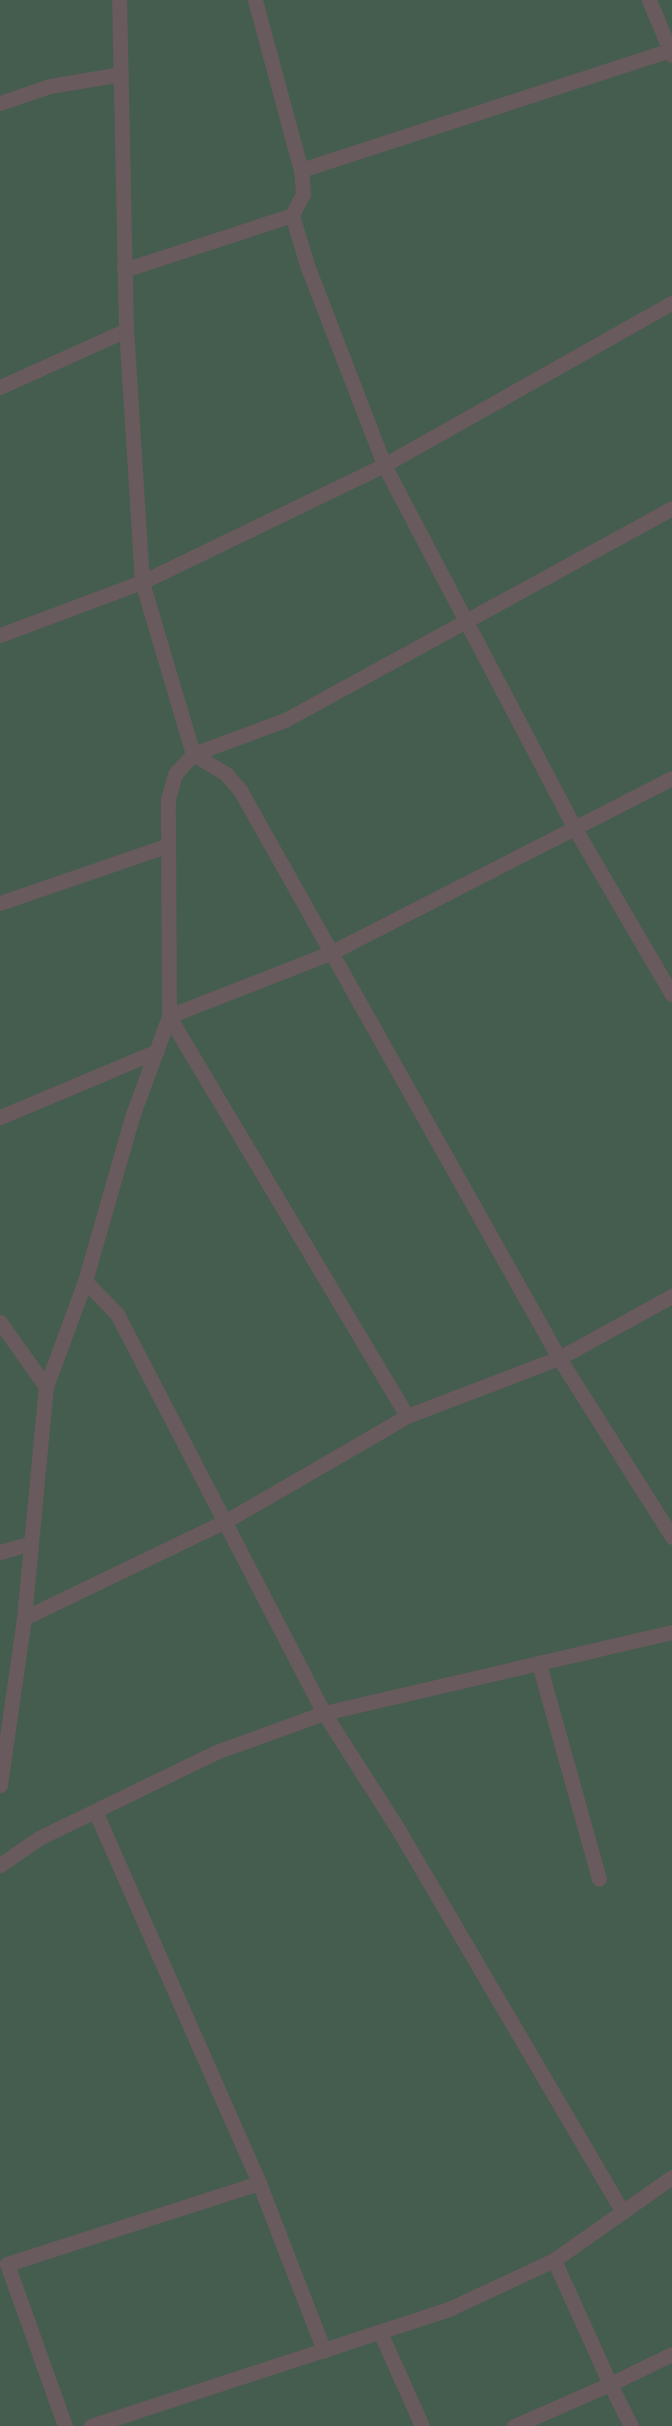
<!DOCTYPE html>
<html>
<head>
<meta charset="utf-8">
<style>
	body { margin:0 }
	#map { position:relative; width:672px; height:2426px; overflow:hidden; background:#3a2916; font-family:Roboto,sans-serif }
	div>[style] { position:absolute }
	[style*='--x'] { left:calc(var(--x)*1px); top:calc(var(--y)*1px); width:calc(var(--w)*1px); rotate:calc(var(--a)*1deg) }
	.green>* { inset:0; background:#445d4e; transform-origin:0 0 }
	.minor>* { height:15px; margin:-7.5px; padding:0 7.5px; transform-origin:7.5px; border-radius:7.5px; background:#695a5e }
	span { translate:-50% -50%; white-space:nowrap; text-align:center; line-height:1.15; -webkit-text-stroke:6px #1b130b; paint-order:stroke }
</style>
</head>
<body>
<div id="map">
	<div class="green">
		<i style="left:0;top:0;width:672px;height:2426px"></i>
	</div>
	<div class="minor">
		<i style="--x:255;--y:0;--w:176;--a:74.9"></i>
		<i style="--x:301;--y:170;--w:24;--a:85"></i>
		<i style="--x:303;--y:194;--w:24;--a:118"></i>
		<i style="--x:292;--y:215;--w:52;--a:73.3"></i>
		<i style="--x:307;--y:265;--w:214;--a:68.9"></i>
		<i style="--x:384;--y:465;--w:409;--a:62.3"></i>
		<i style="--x:574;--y:827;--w:194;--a:59.7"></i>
		<i style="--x:649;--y:0;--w:60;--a:67.3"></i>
		<i style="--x:0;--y:103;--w:53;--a:-18.8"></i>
		<i style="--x:50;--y:86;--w:72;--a:-9.6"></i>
		<i style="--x:301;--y:170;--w:388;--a:-18"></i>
		<i style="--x:124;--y:270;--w:177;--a:-18.1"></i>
		<i style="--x:0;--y:387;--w:138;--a:-24.3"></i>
		<i style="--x:0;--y:635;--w:152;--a:-20.5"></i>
		<i style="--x:142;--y:582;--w:269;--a:-25.8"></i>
		<i style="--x:384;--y:465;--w:330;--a:-29.4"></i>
		<i style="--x:193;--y:754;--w:39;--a:31"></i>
		<i style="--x:226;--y:774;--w:21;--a:49"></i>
		<i style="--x:240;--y:790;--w:651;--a:60.68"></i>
		<i style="--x:559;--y:1358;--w:212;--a:57.7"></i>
		<i style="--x:193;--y:754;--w:98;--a:-20.3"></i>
		<i style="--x:285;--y:720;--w:441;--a:-28.7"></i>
		<i style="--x:0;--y:903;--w:178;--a:-19"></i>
		<i style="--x:0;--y:1117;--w:170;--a:-22.8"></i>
		<i style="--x:85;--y:1281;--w:46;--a:45.9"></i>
		<i style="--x:117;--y:1314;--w:449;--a:62.6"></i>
		<i style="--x:324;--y:1713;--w:138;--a:57.5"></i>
		<i style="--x:398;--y:1829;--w:444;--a:59.6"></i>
		<i style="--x:0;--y:1322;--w:80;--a:54.7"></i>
		<i style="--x:407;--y:1416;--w:465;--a:-120.8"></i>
		<i style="--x:169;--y:1016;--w:175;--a:-21.4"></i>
		<i style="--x:332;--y:952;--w:382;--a:-27.1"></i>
		<i style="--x:0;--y:1552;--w:32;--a:-16"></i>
		<i style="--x:24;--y:1618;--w:224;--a:-25.7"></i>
		<i style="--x:226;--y:1521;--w:209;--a:-30.1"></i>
		<i style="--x:407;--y:1416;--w:163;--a:-20.9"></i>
		<i style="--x:559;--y:1358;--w:129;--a:-28.8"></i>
		<i style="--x:539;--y:1664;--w:223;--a:74.4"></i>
		<i style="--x:0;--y:1785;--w:169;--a:-81.8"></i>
		<i style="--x:24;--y:1618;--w:232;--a:-84.6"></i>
		<i style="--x:46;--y:1387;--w:113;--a:-69.8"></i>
		<i style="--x:85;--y:1281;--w:174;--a:-74"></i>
		<i style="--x:133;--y:1114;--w:104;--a:-69.8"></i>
		<i style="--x:169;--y:1016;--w:217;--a:-90.3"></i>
		<i style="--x:168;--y:799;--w:26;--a:-74"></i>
		<i style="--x:175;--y:774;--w:27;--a:-48"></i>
		<i style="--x:193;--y:754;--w:179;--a:-106.5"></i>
		<i style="--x:142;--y:582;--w:253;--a:-93.6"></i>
		<i style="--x:126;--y:330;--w:330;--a:-91.2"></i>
		<i style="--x:96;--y:1813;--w:404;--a:66.2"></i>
		<i style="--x:259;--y:2183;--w:180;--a:68.8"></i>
		<i style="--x:0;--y:1865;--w:47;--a:-34.7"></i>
		<i style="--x:39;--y:1838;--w:197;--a:-25.9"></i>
		<i style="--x:216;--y:1752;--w:115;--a:-19.9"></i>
		<i style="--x:324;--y:1713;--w:357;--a:-13.1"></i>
		<i style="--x:380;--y:2332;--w:103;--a:65.9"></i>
		<i style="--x:65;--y:2426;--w:172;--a:-109.7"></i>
		<i style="--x:7;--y:2264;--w:265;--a:-17.8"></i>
		<i style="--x:91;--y:2426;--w:379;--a:-18.1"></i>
		<i style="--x:451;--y:2308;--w:114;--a:-25"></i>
		<i style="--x:554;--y:2260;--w:144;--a:-35.1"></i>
		<i style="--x:514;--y:2426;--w:105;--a:-23.6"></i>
		<i style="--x:610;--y:2384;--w:136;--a:-114.3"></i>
		<i style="--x:631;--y:2426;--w:47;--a:-116.6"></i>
		<i style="--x:610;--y:2384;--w:69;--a:-25.8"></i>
	</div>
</div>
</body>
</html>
